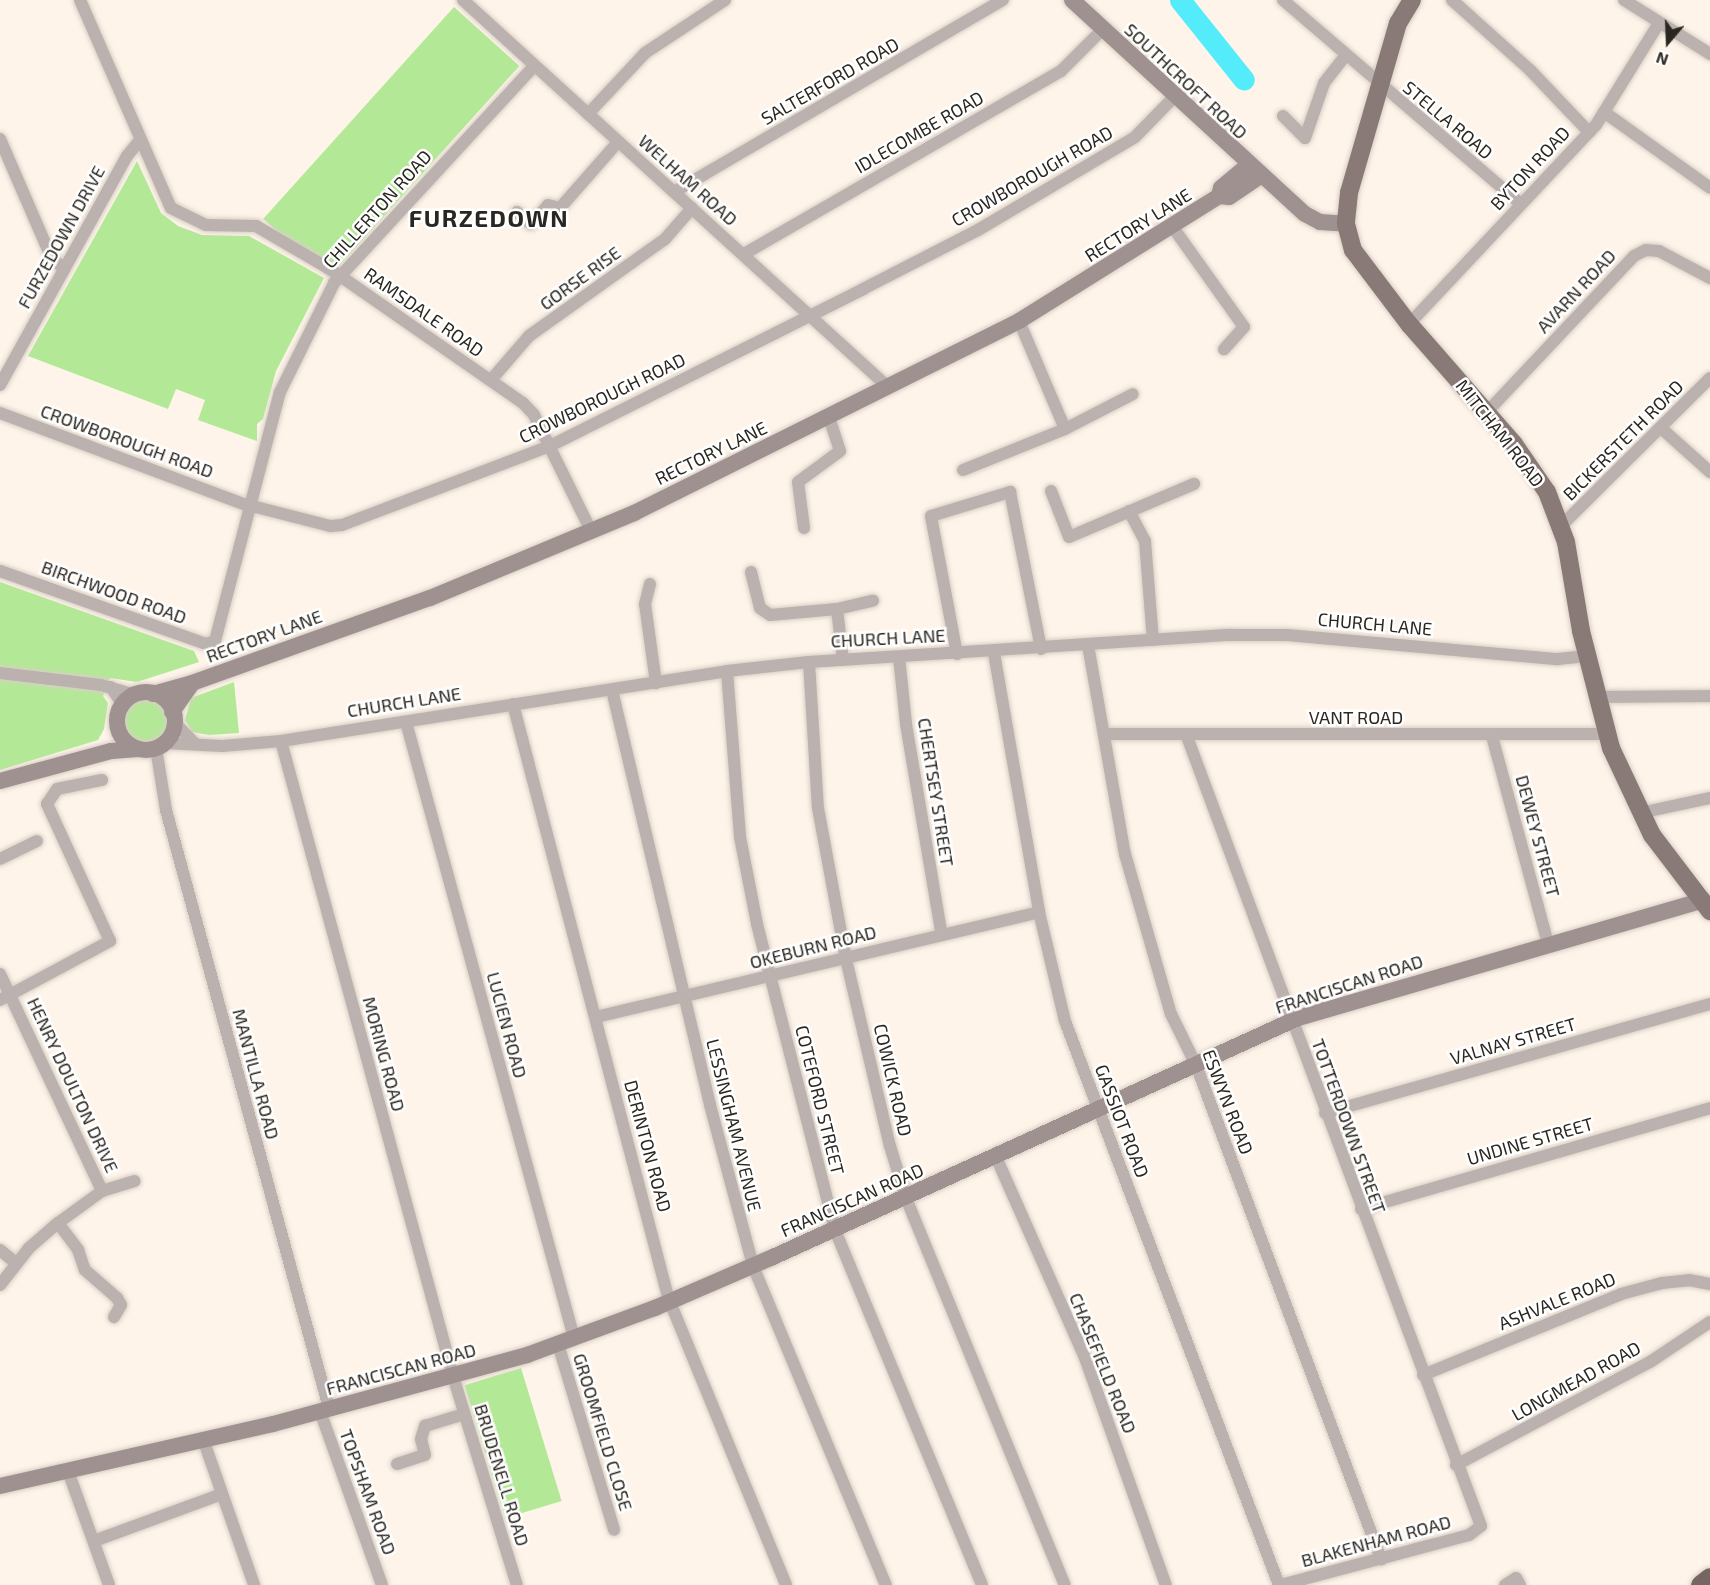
<!DOCTYPE html>
<html>
<head>
<meta charset="utf-8">
<style>
	body { margin:0 }
	#map { position:relative; width:1710px; height:1585px; overflow:hidden; background:#fef4e9; font-family:"Exo 2",sans-serif }
	div>[style] { position:absolute }
	[style*='--x'] { left:calc(var(--x)*1px); top:calc(var(--y)*1px); width:calc(var(--w)*1px); rotate:calc(var(--a)*1deg) }
	.green>* { inset:0; background:#b3e996; transform-origin:0 0 }
	.round { border-radius:50% }
	.river>* { height:21px; margin:-10.5px; padding:0 10.5px; transform-origin:10.5px; border-radius:10.5px; background:#54ecfb }
	.roads { filter:drop-shadow(0 0 2px #d8cfc5) drop-shadow(0 0 2px #d8cfc5) }
	.street>* { height:12px; margin:-6px; padding:0 6px; transform-origin:6px; border-radius:6px; background:#bbb2b0 }
	.secondary>* { height:16px; margin:-8px; padding:0 8px; transform-origin:8px; border-radius:8px; background:#9e918f }
	.secondary>.ring { margin:-8px; padding:0; box-sizing:content-box; background:none; border:16px solid #9e918f; border-radius:50% }
	.primary>* { height:18px; margin:-9px; padding:0 9px; transform-origin:9px; border-radius:9px; background:#897977 }
	.highway>* { height:21px; margin:-10.5px; padding:0 10.5px; transform-origin:10.5px; border-radius:10.5px; background:#776563 }
	span { translate:-50% -50%; white-space:nowrap; text-align:center; line-height:1.15; -webkit-text-stroke:5px #fff; paint-order:stroke }
	.street-label { font-size:18px; color:#2a2620 }
	.district-label { font-size:24px; color:#2a2620; font-weight:700; letter-spacing:1.5px }
	.north { position:absolute; left:1638px; top:12px; width:60px; height:60px; -webkit-text-stroke:4px #fff; paint-order:stroke; rotate:199deg; font-size:16px; font-weight:700; line-height:24px; text-align:center; color:#2a2620 }
	.north::after { content:''; display:block; margin:auto; width:21px; height:27px; background:#2a2620; clip-path:polygon(50% 0,100% 100%,50% 72%,0 100%) }
</style>
</head>
<body>
<div id="map">
	<div class="green">
		<i style="left:454px;top:7px;width:88px;height:285px;rotate:42deg"></i>
		<i style="clip-path:polygon(137px 161px,161px 213px,178px 226px,202px 235px,249px 236px,324px 278px,276px 371px,263px 419px,257px 424px,257px 441px,198px 420px,205px 400px,176px 389px,168px 409px,28px 356px)"></i>
		<i style="clip-path:polygon(0 582px,194px 651px,199px 662px,137px 682px,110px 678px,103px 696px,108px 703px,104px 729px,98px 740px,0 770px)"></i>
		<i style="clip-path:polygon(234px 682px,239px 733px,209px 735px,192px 732px,185px 720px,191px 698px)"></i>
		<i class="round" style="left:122px;top:699px;width:46px;height:46px"></i>
		<i style="left:521px;top:1368px;width:139px;height:59px;rotate:73deg"></i>
	</div>
	<div class="river">
		<i style="--x:1180;--y:0;--w:102;--a:51.3"></i>
	</div>
	<div class="roads">
		<div class="street">
			<i style="--x:80;--y:0;--w:227;--a:66.4"></i>
			<i style="--x:171;--y:208;--w:39;--a:26"></i>
			<i style="--x:206;--y:225;--w:50;--a:1.1"></i>
			<i style="--x:256;--y:226;--w:89;--a:30.3"></i>
			<i style="--x:333;--y:271;--w:231;--a:34.8"></i>
			<i style="--x:523;--y:403;--w:16;--a:47"></i>
			<i style="--x:534;--y:415;--w:129;--a:63.8"></i>
			<i style="--x:463;--y:0;--w:575;--a:42.32"></i>
			<i style="--x:1283;--y:0;--w:313;--a:40.6"></i>
			<i style="--x:1452;--y:0;--w:105;--a:41.9"></i>
			<i style="--x:1530;--y:70;--w:86;--a:46.4"></i>
			<i style="--x:1624;--y:0;--w:102;--a:32.1"></i>
			<i style="--x:1604;--y:112;--w:130;--a:35.6"></i>
			<i style="--x:588;--y:114;--w:83;--a:-46.9"></i>
			<i style="--x:645;--y:53;--w:96;--a:-33.5"></i>
			<i style="--x:1283;--y:116;--w:31;--a:45"></i>
			<i style="--x:1305;--y:138;--w:58;--a:-70.9"></i>
			<i style="--x:1324;--y:83;--w:36;--a:-52"></i>
			<i style="--x:0;--y:139;--w:131;--a:66.6"></i>
			<i style="--x:52;--y:259;--w:16;--a:38"></i>
			<i style="--x:674;--y:192;--w:381;--a:-30.3"></i>
			<i style="--x:517;--y:212;--w:18;--a:41"></i>
			<i style="--x:531;--y:224;--w:25;--a:-48"></i>
			<i style="--x:548;--y:205;--w:12;--a:14"></i>
			<i style="--x:560;--y:208;--w:88;--a:-48.7"></i>
			<i style="--x:1172;--y:226;--w:124;--a:54.5"></i>
			<i style="--x:1244;--y:327;--w:30;--a:132"></i>
			<i style="--x:744;--y:254;--w:366;--a:-30"></i>
			<i style="--x:1061;--y:71;--w:59;--a:-45"></i>
			<i style="--x:1019;--y:321;--w:117;--a:66.9"></i>
			<i style="--x:1409;--y:324;--w:273;--a:-46.8"></i>
			<i style="--x:1596;--y:125;--w:120;--a:-58.3"></i>
			<i style="--x:491;--y:380;--w:58;--a:-49.2"></i>
			<i style="--x:529;--y:336;--w:167;--a:-35.5"></i>
			<i style="--x:665;--y:239;--w:41;--a:-48.9"></i>
			<i style="--x:0;--y:385;--w:262;--a:-61"></i>
			<i style="--x:127;--y:156;--w:19;--a:-51"></i>
			<i style="--x:1487;--y:412;--w:214;--a:-46.7"></i>
			<i style="--x:1634;--y:256;--w:13;--a:-27"></i>
			<i style="--x:1646;--y:250;--w:13;--a:4"></i>
			<i style="--x:1659;--y:251;--w:58;--a:27.9"></i>
			<i style="--x:0;--y:413;--w:260;--a:20.5"></i>
			<i style="--x:244;--y:504;--w:89;--a:14.3"></i>
			<i style="--x:330;--y:526;--w:12;--a:-5"></i>
			<i style="--x:342;--y:525;--w:222;--a:-20.8"></i>
			<i style="--x:550;--y:446;--w:350;--a:-26.6"></i>
			<i style="--x:863;--y:289;--w:129;--a:-27.2"></i>
			<i style="--x:978;--y:230;--w:182;--a:-30.6"></i>
			<i style="--x:1135;--y:137;--w:57;--a:-45.7"></i>
			<i style="--x:1661;--y:428;--w:66;--a:41.9"></i>
			<i style="--x:963;--y:470;--w:110;--a:-21.9"></i>
			<i style="--x:1065;--y:429;--w:76;--a:-27.2"></i>
			<i style="--x:1051;--y:491;--w:49;--a:68.6"></i>
			<i style="--x:1069;--y:537;--w:136;--a:-23"></i>
			<i style="--x:1129;--y:511;--w:34;--a:62"></i>
			<i style="--x:1145;--y:541;--w:99;--a:85.4"></i>
			<i style="--x:1561;--y:526;--w:210;--a:-44.8"></i>
			<i style="--x:804;--y:528;--w:46;--a:-97.4"></i>
			<i style="--x:798;--y:482;--w:52;--a:-36.4"></i>
			<i style="--x:840;--y:451;--w:35;--a:-108"></i>
			<i style="--x:0;--y:571;--w:219;--a:19.5"></i>
			<i style="--x:206;--y:644;--w:9;--a:-18"></i>
			<i style="--x:215;--y:641;--w:257;--a:-75.4"></i>
			<i style="--x:280;--y:392;--w:122;--a:-63.6"></i>
			<i style="--x:334;--y:283;--w:295;--a:-47.3"></i>
			<i style="--x:751;--y:572;--w:37;--a:76"></i>
			<i style="--x:760;--y:608;--w:12;--a:35"></i>
			<i style="--x:770;--y:615;--w:67;--a:-5.1"></i>
			<i style="--x:837;--y:609;--w:37;--a:-13"></i>
			<i style="--x:650;--y:584;--w:21;--a:104"></i>
			<i style="--x:645;--y:604;--w:80;--a:82.1"></i>
			<i style="--x:837;--y:609;--w:51;--a:83.3"></i>
			<i style="--x:1088;--y:645;--w:212;--a:80"></i>
			<i style="--x:1125;--y:854;--w:166;--a:74"></i>
			<i style="--x:1171;--y:1014;--w:57;--a:63.9"></i>
			<i style="--x:1196;--y:1065;--w:528;--a:69.47"></i>
			<i style="--x:994;--y:653;--w:263;--a:80.1"></i>
			<i style="--x:1039;--y:912;--w:112;--a:76.6"></i>
			<i style="--x:1065;--y:1021;--w:603;--a:69.22"></i>
			<i style="--x:957;--y:654;--w:140;--a:-100.7"></i>
			<i style="--x:931;--y:516;--w:83;--a:-16.9"></i>
			<i style="--x:1010;--y:492;--w:160;--a:78.8"></i>
			<i style="--x:899;--y:657;--w:67;--a:84"></i>
			<i style="--x:906;--y:724;--w:211;--a:80.4"></i>
			<i style="--x:809;--y:662;--w:146;--a:86.5"></i>
			<i style="--x:818;--y:808;--w:154;--a:79.5"></i>
			<i style="--x:846;--y:959;--w:192;--a:76.8"></i>
			<i style="--x:890;--y:1146;--w:54;--a:72.9"></i>
			<i style="--x:906;--y:1198;--w:418;--a:67.7"></i>
			<i style="--x:727;--y:671;--w:167;--a:85.5"></i>
			<i style="--x:740;--y:837;--w:89;--a:78.9"></i>
			<i style="--x:757;--y:924;--w:316;--a:75.7"></i>
			<i style="--x:835;--y:1230;--w:384;--a:67.5"></i>
			<i style="--x:0;--y:673;--w:102;--a:6.8"></i>
			<i style="--x:101;--y:685;--w:35;--a:16"></i>
			<i style="--x:111;--y:687;--w:20;--a:57"></i>
			<i style="--x:612;--y:690;--w:426;--a:76.7"></i>
			<i style="--x:710;--y:1105;--w:167;--a:75"></i>
			<i style="--x:753;--y:1266;--w:346;--a:67.4"></i>
			<i style="--x:1598;--y:697;--w:112;--a:-0.5"></i>
			<i style="--x:513;--y:704;--w:613;--a:75.35"></i>
			<i style="--x:668;--y:1297;--w:311;--a:67.7"></i>
			<i style="--x:406;--y:722;--w:638;--a:74.74"></i>
			<i style="--x:175;--y:723;--w:29;--a:46"></i>
			<i style="--x:1104;--y:734;--w:504;--a:0"></i>
			<i style="--x:1186;--y:734;--w:845;--a:69.57"></i>
			<i style="--x:1481;--y:1526;--w:15;--a:143"></i>
			<i style="--x:1469;--y:1535;--w:195;--a:165.1"></i>
			<i style="--x:1492;--y:736;--w:215;--a:74.9"></i>
			<i style="--x:281;--y:741;--w:658;--a:74.84"></i>
			<i style="--x:453;--y:1376;--w:219;--a:73"></i>
			<i style="--x:164;--y:743;--w:58;--a:3"></i>
			<i style="--x:222;--y:746;--w:59;--a:-4.8"></i>
			<i style="--x:281;--y:741;--w:451;--a:-8.9"></i>
			<i style="--x:727;--y:671;--w:82;--a:-6.3"></i>
			<i style="--x:809;--y:662;--w:422;--a:-3.7"></i>
			<i style="--x:1230;--y:635;--w:57;--a:0"></i>
			<i style="--x:1287;--y:635;--w:272;--a:5.1"></i>
			<i style="--x:1558;--y:659;--w:29;--a:-6"></i>
			<i style="--x:156;--y:748;--w:63;--a:80.8"></i>
			<i style="--x:166;--y:810;--w:620;--a:74.75"></i>
			<i style="--x:1640;--y:813;--w:72;--a:-12.1"></i>
			<i style="--x:0;--y:859;--w:41;--a:-25.9"></i>
			<i style="--x:0;--y:974;--w:240;--a:64.8"></i>
			<i style="--x:0;--y:1000;--w:125;--a:-28.2"></i>
			<i style="--x:110;--y:941;--w:151;--a:-114.7"></i>
			<i style="--x:47;--y:804;--w:18;--a:-56"></i>
			<i style="--x:57;--y:789;--w:46;--a:-11.3"></i>
			<i style="--x:596;--y:1017;--w:455;--a:-13.3"></i>
			<i style="--x:1325;--y:1113;--w:400;--a:-15.8"></i>
			<i style="--x:996;--y:1157;--w:220;--a:66.1"></i>
			<i style="--x:1085;--y:1358;--w:241;--a:70.4"></i>
			<i style="--x:1361;--y:1209;--w:363;--a:-16.1"></i>
			<i style="--x:58;--y:1223;--w:34;--a:53"></i>
			<i style="--x:78;--y:1250;--w:21;--a:71"></i>
			<i style="--x:85;--y:1270;--w:43;--a:41.2"></i>
			<i style="--x:117;--y:1298;--w:8;--a:60"></i>
			<i style="--x:121;--y:1305;--w:14;--a:120"></i>
			<i style="--x:0;--y:1250;--w:21;--a:39"></i>
			<i style="--x:0;--y:1285;--w:47;--a:-51.9"></i>
			<i style="--x:29;--y:1248;--w:38;--a:-41"></i>
			<i style="--x:58;--y:1223;--w:54;--a:-36"></i>
			<i style="--x:102;--y:1191;--w:34;--a:-17"></i>
			<i style="--x:558;--y:1344;--w:194;--a:73.2"></i>
			<i style="--x:1423;--y:1375;--w:214;--a:-22.2"></i>
			<i style="--x:1621;--y:1294;--w:42;--a:-15"></i>
			<i style="--x:1662;--y:1283;--w:27;--a:-6"></i>
			<i style="--x:1689;--y:1280;--w:21;--a:11"></i>
			<i style="--x:320;--y:1411;--w:185;--a:70.4"></i>
			<i style="--x:203;--y:1439;--w:155;--a:70.7"></i>
			<i style="--x:397;--y:1464;--w:29;--a:-18"></i>
			<i style="--x:425;--y:1455;--w:16;--a:-104"></i>
			<i style="--x:421;--y:1439;--w:14;--a:-73"></i>
			<i style="--x:425;--y:1426;--w:41;--a:-17.1"></i>
			<i style="--x:1456;--y:1465;--w:220;--a:-28"></i>
			<i style="--x:1650;--y:1362;--w:72;--a:-33.7"></i>
			<i style="--x:68;--y:1471;--w:121;--a:70.2"></i>
			<i style="--x:94;--y:1541;--w:136;--a:-20.2"></i>
			<i style="--x:1505;--y:1585;--w:13;--a:-32"></i>
			<i style="--x:1516;--y:1578;--w:8;--a:60"></i>
		</div>
		<div class="secondary">
			<i style="--x:1072;--y:0;--w:316;--a:42.6"></i>
			<i style="--x:1305;--y:214;--w:17;--a:28"></i>
			<i style="--x:1320;--y:222;--w:26;--a:4"></i>
			<i style="--x:1219;--y:196;--w:8;--a:-76"></i>
			<i style="--x:1221;--y:188;--w:35;--a:-40"></i>
			<i class="ring" style="left:117px;top:692px;width:42px;height:42px"></i>
			<i style="--x:153;--y:694;--w:41;--a:-15.8"></i>
			<i style="--x:192;--y:683;--w:253;--a:-19.7"></i>
			<i style="--x:430;--y:598;--w:221;--a:-22.6"></i>
			<i style="--x:634;--y:513;--w:430;--a:-26.5"></i>
			<i style="--x:1019;--y:321;--w:236;--a:-32"></i>
			<i style="--x:1219;--y:196;--w:10;--a:6"></i>
			<i style="--x:1229;--y:197;--w:37;--a:-34"></i>
			<i style="--x:172;--y:712;--w:35;--a:-55"></i>
			<i style="--x:0;--y:781;--w:115;--a:-15.1"></i>
			<i style="--x:111;--y:751;--w:27;--a:-4"></i>
			<i style="--x:0;--y:1486;--w:280;--a:-12.8"></i>
			<i style="--x:273;--y:1424;--w:263;--a:-15.2"></i>
			<i style="--x:527;--y:1355;--w:136;--a:-20.2"></i>
			<i style="--x:655;--y:1308;--w:129;--a:-23.4"></i>
			<i style="--x:773;--y:1257;--w:577;--a:-24.48"></i>
			<i style="--x:1298;--y:1018;--w:422;--a:-16.2"></i>
		</div>
		<div class="primary">
			<i style="--x:1412;--y:0;--w:27;--a:121"></i>
			<i style="--x:1398;--y:23;--w:177;--a:106.1"></i>
			<i style="--x:1349;--y:193;--w:31;--a:96"></i>
			<i style="--x:1346;--y:224;--w:27;--a:75"></i>
			<i style="--x:1353;--y:250;--w:93;--a:52.9"></i>
			<i style="--x:1409;--y:324;--w:159;--a:48.8"></i>
			<i style="--x:1514;--y:444;--w:58;--a:55.5"></i>
			<i style="--x:1547;--y:492;--w:53;--a:69.2"></i>
			<i style="--x:1566;--y:542;--w:90;--a:80.4"></i>
			<i style="--x:1581;--y:631;--w:121;--a:75.6"></i>
			<i style="--x:1611;--y:748;--w:96;--a:64.8"></i>
			<i style="--x:1652;--y:835;--w:96;--a:52.7"></i>
		</div>
		<div class="highway">
			<i style="--x:1701;--y:1585;--w:11;--a:-38"></i>
		</div>
	</div>
	<div class="street-label">
		<span style="left:830px;top:81px;rotate:-30deg">SALTERFORD ROAD</span>
		<span style="left:1186px;top:81px;rotate:43deg">SOUTHCROFT ROAD</span>
		<span style="left:1448px;top:120px;rotate:40deg">STELLA ROAD</span>
		<span style="left:919px;top:132px;rotate:-30deg">IDLECOMBE ROAD</span>
		<span style="left:1530px;top:168px;rotate:-47deg">BYTON ROAD</span>
		<span style="left:1032px;top:176px;rotate:-30deg">CROWBOROUGH ROAD</span>
		<span style="left:688px;top:180px;rotate:42deg">WELHAM ROAD</span>
		<span style="left:377px;top:209px;rotate:-48deg">CHILLERTON ROAD</span>
		<span style="left:1138px;top:225px;rotate:-32deg">RECTORY LANE</span>
		<span style="left:61px;top:237px;rotate:-61deg">FURZEDOWN DRIVE</span>
		<span style="left:580px;top:278px;rotate:-36deg">GORSE RISE</span>
		<span style="left:1576px;top:291px;rotate:-47deg">AVARN ROAD</span>
		<span style="left:424px;top:312px;rotate:35deg">RAMSDALE ROAD</span>
		<span style="left:602px;top:398px;rotate:-26deg">CROWBOROUGH ROAD</span>
		<span style="left:1500px;top:433px;rotate:52deg">MITCHAM ROAD</span>
		<span style="left:1623px;top:440px;rotate:-45deg">BICKERSTETH ROAD</span>
		<span style="left:127px;top:441px;rotate:20deg">CROWBOROUGH ROAD</span>
		<span style="left:711px;top:453px;rotate:-26deg">RECTORY LANE</span>
		<span style="left:114px;top:592px;rotate:20deg">BIRCHWOOD ROAD</span>
		<span style="left:1375px;top:624px;rotate:5deg">CHURCH LANE</span>
		<span style="left:264px;top:636px;rotate:-20deg">RECTORY LANE</span>
		<span style="left:888px;top:638px;rotate:-3deg">CHURCH LANE</span>
		<span style="left:404px;top:702px;rotate:-9deg">CHURCH LANE</span>
		<span style="left:1356px;top:717px">VANT ROAD</span>
		<span style="left:936px;top:792px;rotate:81deg">CHERTSEY STREET</span>
		<span style="left:1538px;top:836px;rotate:75deg">DEWEY STREET</span>
		<span style="left:813px;top:947px;rotate:-14deg">OKEBURN ROAD</span>
		<span style="left:1349px;top:984px;rotate:-18deg">FRANCISCAN ROAD</span>
		<span style="left:507px;top:1025px;rotate:75deg">LUCIEN ROAD</span>
		<span style="left:1513px;top:1041px;rotate:-16deg">VALNAY STREET</span>
		<span style="left:384px;top:1054px;rotate:75deg">MORING ROAD</span>
		<span style="left:256px;top:1074px;rotate:75deg">MANTILLA ROAD</span>
		<span style="left:893px;top:1080px;rotate:77deg">COWICK ROAD</span>
		<span style="left:73px;top:1085px;rotate:65deg">HENRY DOULTON DRIVE</span>
		<span style="left:820px;top:1100px;rotate:76deg">COTEFORD STREET</span>
		<span style="left:1228px;top:1102px;rotate:69deg">ESWYN ROAD</span>
		<span style="left:1122px;top:1121px;rotate:69deg">GASSIOT ROAD</span>
		<span style="left:734px;top:1125px;rotate:76deg">LESSINGHAM AVENUE</span>
		<span style="left:1349px;top:1126px;rotate:70deg">TOTTERDOWN STREET</span>
		<span style="left:1530px;top:1141px;rotate:-16deg">UNDINE STREET</span>
		<span style="left:648px;top:1146px;rotate:75deg">DERINTON ROAD</span>
		<span style="left:852px;top:1200px;rotate:-24deg">FRANCISCAN ROAD</span>
		<span style="left:1557px;top:1301px;rotate:-22deg">ASHVALE ROAD</span>
		<span style="left:1103px;top:1363px;rotate:68deg">CHASEFIELD ROAD</span>
		<span style="left:401px;top:1369px;rotate:-15deg">FRANCISCAN ROAD</span>
		<span style="left:1576px;top:1381px;rotate:-29deg">LONGMEAD ROAD</span>
		<span style="left:603px;top:1432px;rotate:73deg">GROOMFIELD CLOSE</span>
		<span style="left:502px;top:1475px;rotate:73deg">BRUDENELL ROAD</span>
		<span style="left:368px;top:1492px;rotate:70deg">TOPSHAM ROAD</span>
		<span style="left:1376px;top:1541px;rotate:-15deg">BLAKENHAM ROAD</span>
	</div>
	<div class="district-label">
		<span style="left:489px;top:218px">FURZEDOWN</span>
	</div>
	<div class="north">N</div>
</div>
</body>
</html>
